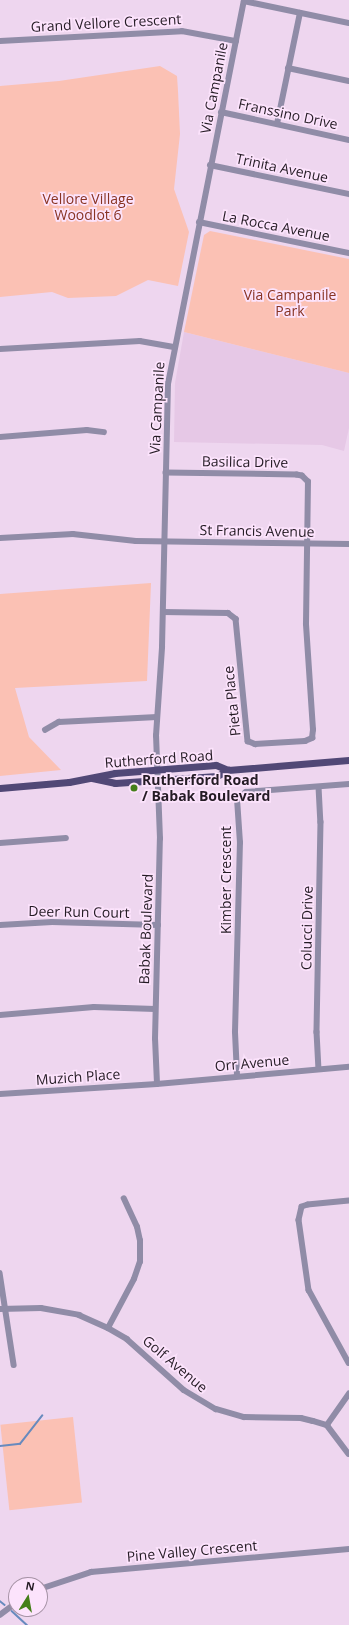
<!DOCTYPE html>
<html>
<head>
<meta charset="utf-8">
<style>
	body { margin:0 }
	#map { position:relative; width:349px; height:1625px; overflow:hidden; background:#eed6ef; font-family:"Open Sans",sans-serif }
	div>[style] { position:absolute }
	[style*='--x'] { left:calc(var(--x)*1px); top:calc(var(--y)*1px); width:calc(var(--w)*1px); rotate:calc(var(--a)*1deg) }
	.built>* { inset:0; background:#e6c8e6 }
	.green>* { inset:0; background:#fbc1b4; transform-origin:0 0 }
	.stream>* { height:1.5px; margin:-0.75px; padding:0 0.75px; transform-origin:0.75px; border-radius:0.75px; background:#678abe }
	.minor>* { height:5.5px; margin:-2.75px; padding:0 2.75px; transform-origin:2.75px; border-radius:2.75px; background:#908ca7 }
	.major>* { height:7px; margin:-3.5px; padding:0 3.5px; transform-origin:3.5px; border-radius:3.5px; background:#514876 }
	.dots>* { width:11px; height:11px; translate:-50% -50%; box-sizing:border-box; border:2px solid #fce3fc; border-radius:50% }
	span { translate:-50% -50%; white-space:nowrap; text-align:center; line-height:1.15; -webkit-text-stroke:3.5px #fce3fc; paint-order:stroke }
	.street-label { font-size:14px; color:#241b24 }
	.park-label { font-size:14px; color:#883423 }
	.poi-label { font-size:14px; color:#241b24; font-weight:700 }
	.left { translate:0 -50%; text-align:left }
	.north { position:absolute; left:8px; top:1577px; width:40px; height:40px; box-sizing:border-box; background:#fce3fc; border:1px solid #a693a6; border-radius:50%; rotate:11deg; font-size:11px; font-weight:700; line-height:16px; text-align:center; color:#241b24 }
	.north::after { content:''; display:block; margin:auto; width:14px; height:18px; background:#457f1a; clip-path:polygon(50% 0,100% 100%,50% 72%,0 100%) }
</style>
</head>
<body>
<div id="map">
	<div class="built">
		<i style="clip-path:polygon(184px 332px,349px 373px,349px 428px,344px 451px,322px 445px,174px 442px,175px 383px)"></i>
	</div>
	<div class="green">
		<i style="clip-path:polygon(160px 66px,177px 76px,178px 91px,180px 134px,174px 189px,189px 232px,178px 286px,148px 280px,116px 296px,68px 298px,52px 292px,0 297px,0 86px,59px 81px)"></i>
		<i style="clip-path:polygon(210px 231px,349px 259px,349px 373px,184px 332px,204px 235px)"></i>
		<i style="clip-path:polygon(151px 583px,147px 681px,15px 688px,29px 737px,61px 770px,0 776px,0 594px)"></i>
		<i style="left:73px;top:1417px;width:86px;height:73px;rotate:84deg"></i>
	</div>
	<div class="stream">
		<i style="--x:0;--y:1446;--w:20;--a:-6"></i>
		<i style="--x:20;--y:1444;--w:36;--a:-52"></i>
		<i style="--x:0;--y:1601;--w:6;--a:39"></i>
		<i style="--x:12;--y:1611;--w:21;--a:43"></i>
	</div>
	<div class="minor">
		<i style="--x:244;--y:1;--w:107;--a:11.8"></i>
		<i style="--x:0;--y:41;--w:182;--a:-3.1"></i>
		<i style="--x:182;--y:31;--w:55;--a:10.5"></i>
		<i style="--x:288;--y:68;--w:62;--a:12"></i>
		<i style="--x:221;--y:112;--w:131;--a:12.3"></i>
		<i style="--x:277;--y:124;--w:113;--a:-78.3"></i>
		<i style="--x:210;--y:165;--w:142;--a:11.8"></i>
		<i style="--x:199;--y:222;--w:153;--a:11.7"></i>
		<i style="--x:0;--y:349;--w:140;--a:-3.3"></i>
		<i style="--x:140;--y:341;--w:34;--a:10"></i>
		<i style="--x:0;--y:437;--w:87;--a:-4.6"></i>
		<i style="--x:87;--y:430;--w:17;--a:7"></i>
		<i style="--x:0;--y:538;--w:73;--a:-3.1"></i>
		<i style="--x:73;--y:534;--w:63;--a:6.3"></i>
		<i style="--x:136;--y:541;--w:213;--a:0.8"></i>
		<i style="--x:163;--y:612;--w:65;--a:0.9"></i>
		<i style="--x:228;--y:613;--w:10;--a:37"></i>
		<i style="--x:236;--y:619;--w:123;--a:84.4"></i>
		<i style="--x:248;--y:741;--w:8;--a:23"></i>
		<i style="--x:255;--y:744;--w:50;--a:-3.4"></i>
		<i style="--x:305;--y:741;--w:8;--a:-23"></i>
		<i style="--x:312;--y:738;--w:8;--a:-83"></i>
		<i style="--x:313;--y:730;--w:106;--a:-93.8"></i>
		<i style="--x:306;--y:624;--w:142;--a:-89.2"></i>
		<i style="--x:308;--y:482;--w:8;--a:-135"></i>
		<i style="--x:302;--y:476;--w:5;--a:-169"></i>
		<i style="--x:297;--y:475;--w:131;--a:-179.1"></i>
		<i style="--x:45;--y:730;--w:16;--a:-30"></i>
		<i style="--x:59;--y:722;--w:98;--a:-2.9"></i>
		<i style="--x:319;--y:787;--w:35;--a:87"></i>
		<i style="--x:321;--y:822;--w:210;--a:91.1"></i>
		<i style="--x:317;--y:1032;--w:37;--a:87"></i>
		<i style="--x:0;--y:843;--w:66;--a:-4.3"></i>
		<i style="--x:0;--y:925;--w:52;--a:-3.3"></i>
		<i style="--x:52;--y:922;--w:106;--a:1.6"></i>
		<i style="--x:0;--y:1015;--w:94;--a:-4.9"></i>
		<i style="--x:94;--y:1007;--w:61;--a:1.9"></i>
		<i style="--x:237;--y:1075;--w:43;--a:-92.7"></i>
		<i style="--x:235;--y:1032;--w:189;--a:-88.5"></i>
		<i style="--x:240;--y:843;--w:44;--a:-93.9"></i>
		<i style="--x:237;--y:799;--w:11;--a:-38"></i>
		<i style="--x:246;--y:792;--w:103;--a:-4.4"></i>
		<i style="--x:157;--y:1084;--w:45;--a:-92.5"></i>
		<i style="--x:155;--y:1039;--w:200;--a:-88.6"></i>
		<i style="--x:160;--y:839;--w:103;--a:-92.2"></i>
		<i style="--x:156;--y:736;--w:89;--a:-86.1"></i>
		<i style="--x:162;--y:647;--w:263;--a:-88.7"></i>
		<i style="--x:168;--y:384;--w:391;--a:-78.8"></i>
		<i style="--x:0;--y:1094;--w:157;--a:-3.6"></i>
		<i style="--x:157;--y:1084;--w:193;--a:-5.1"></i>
		<i style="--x:349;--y:1201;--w:41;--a:174.4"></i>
		<i style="--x:308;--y:1205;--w:6;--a:162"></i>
		<i style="--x:302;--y:1207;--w:13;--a:103"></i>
		<i style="--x:299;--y:1220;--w:71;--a:81.9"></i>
		<i style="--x:309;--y:1290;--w:83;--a:61.3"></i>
		<i style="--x:0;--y:1273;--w:93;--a:81.3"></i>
		<i style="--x:0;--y:1309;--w:41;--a:-1.4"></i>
		<i style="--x:41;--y:1308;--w:39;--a:10"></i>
		<i style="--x:79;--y:1315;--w:32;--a:24"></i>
		<i style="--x:108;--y:1328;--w:22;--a:30"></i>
		<i style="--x:127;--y:1339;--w:76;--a:41.8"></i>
		<i style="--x:184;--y:1390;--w:37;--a:31"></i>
		<i style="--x:216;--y:1409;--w:29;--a:16"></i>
		<i style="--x:244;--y:1417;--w:57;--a:1"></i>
		<i style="--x:301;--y:1418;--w:12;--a:14"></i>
		<i style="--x:313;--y:1421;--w:15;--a:16"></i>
		<i style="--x:327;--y:1425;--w:36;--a:53"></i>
		<i style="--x:108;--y:1328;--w:55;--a:-62"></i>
		<i style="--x:134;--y:1279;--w:18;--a:-71"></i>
		<i style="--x:140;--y:1262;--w:21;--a:-90"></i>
		<i style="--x:140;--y:1241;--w:14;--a:-102"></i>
		<i style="--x:137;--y:1227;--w:31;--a:-115"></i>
		<i style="--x:327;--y:1425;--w:38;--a:-55"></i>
		<i style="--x:40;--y:1589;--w:54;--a:-18.4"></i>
		<i style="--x:91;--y:1572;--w:259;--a:-5.1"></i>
		<i style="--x:0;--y:1615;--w:20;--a:-37"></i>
	</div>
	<div class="major">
		<i style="--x:92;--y:778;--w:24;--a:12"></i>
		<i style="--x:115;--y:783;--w:102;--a:-3.9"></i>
		<i style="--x:217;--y:776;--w:13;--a:-29"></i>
		<i style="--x:228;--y:770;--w:121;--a:-4.7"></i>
		<i style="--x:0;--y:788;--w:69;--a:-5"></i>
		<i style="--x:69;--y:782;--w:47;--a:-11.1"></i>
		<i style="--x:115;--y:773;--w:101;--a:-4.5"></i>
		<i style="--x:216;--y:765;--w:13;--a:23"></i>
	</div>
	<div class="dots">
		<i style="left:134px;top:788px;background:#457f1a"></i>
	</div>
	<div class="street-label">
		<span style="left:106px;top:23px;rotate:-3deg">Grand Vellore Crescent</span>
		<span style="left:214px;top:88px;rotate:-79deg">Via Campanile</span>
		<span style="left:288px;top:114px;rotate:12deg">Franssino Drive</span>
		<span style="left:282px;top:168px;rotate:12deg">Trinita Avenue</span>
		<span style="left:276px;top:226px;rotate:11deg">La Rocca Avenue</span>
		<span style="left:157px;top:408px;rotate:-87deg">Via Campanile</span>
		<span style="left:245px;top:462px;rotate:1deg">Basilica Drive</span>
		<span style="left:257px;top:531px;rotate:1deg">St Francis Avenue</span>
		<span style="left:232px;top:701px;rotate:-96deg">Pieta Place</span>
		<span style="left:159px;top:759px;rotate:-4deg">Rutherford Road</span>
		<span style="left:226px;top:880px;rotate:-90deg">Kimber Crescent</span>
		<span style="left:79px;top:912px;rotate:1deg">Deer Run Court</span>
		<span style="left:307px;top:928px;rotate:-89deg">Colucci Drive</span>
		<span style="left:146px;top:929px;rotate:-88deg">Babak Boulevard</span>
		<span style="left:252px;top:1063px;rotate:-5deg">Orr Avenue</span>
		<span style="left:78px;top:1077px;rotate:-4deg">Muzich Place</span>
		<span style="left:175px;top:1364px;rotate:40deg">Golf Avenue</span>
		<span style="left:192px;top:1551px;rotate:-5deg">Pine Valley Crescent</span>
	</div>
	<div class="park-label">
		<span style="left:88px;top:207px">Vellore Village<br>Woodlot 6</span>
		<span style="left:290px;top:303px">Via Campanile<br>Park</span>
	</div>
	<div class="poi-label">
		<span class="left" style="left:142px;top:788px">Rutherford Road<br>/ Babak Boulevard</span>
	</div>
	<div class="north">N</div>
</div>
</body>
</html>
